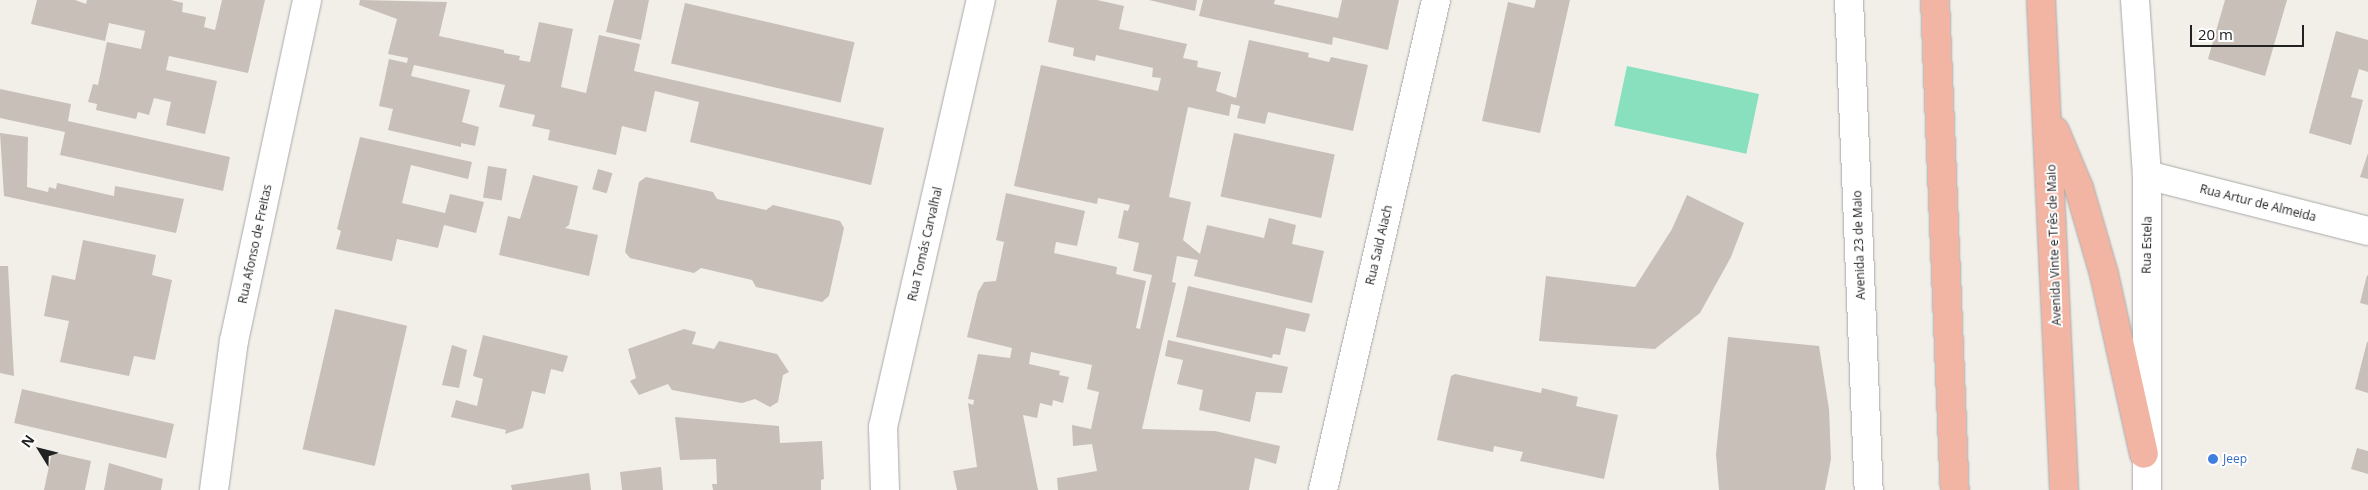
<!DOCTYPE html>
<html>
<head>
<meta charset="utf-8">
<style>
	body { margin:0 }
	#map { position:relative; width:2368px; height:490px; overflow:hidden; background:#f2efe9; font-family:"Open Sans",sans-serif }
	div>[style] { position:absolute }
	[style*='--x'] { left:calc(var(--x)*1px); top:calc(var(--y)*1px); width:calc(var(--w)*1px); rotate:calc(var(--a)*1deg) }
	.pitch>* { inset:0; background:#88e0be; transform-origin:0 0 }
	.building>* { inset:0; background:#c7bfb8; transform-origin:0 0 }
	.roads { filter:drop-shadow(0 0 1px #a9a9a9) drop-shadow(0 0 1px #a9a9a9) }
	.minor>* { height:28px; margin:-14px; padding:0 14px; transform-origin:14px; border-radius:14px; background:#fff }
	.trunk>* { height:28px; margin:-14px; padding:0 14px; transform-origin:14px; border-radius:14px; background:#f2b4a3 }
	.dots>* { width:14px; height:14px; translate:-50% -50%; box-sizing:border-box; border:2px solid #fff; border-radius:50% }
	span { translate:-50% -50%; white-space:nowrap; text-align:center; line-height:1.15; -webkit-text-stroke:4px #fff; paint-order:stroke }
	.street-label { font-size:12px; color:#222 }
	.shop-label { font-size:12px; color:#366cbe }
	.left { translate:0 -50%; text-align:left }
	.north { position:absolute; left:15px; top:425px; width:50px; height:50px; -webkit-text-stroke:4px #fff; paint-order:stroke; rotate:306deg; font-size:14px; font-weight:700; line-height:20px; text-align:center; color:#222 }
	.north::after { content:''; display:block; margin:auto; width:18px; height:22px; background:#222; clip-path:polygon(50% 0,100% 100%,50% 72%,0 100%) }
	.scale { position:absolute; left:2190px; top:25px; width:114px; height:22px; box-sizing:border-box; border:2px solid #222; border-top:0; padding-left:6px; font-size:15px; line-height:18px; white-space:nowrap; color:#222; -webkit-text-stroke:4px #fff; paint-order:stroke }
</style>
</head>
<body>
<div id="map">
	<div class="pitch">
		<i style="left:1627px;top:66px;width:135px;height:61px;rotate:12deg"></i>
	</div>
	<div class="building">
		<i style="clip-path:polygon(37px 0,75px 0,86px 4px,87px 0,171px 0,183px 3px,182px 12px,206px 17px,204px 27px,215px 30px,222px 0,265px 0,248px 73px,169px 56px,166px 70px,217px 81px,205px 134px,166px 125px,171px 102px,154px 98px,149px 115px,138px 112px,136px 119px,96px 110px,97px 104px,88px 102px,93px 84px,98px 85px,107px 42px,141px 49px,145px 31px,109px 23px,105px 41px,31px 24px)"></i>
		<i style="clip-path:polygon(360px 0,447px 2px,439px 36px,504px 50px,504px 53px,520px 56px,519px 60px,530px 62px,539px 22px,573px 29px,561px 87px,586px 93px,599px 35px,640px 44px,634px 71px,884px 128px,871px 185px,690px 142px,699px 102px,655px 91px,646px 132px,622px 126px,616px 155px,548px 140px,550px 130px,532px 126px,535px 115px,499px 107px,505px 85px,414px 65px,411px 76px,470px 90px,462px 122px,479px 127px,475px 146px,461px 143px,461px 147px,388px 130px,393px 109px,379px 106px,389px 59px,407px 63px,408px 58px,388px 54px,397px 19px,359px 5px)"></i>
		<i style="clip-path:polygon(614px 0,649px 0,641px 40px,606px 32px)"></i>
		<i style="clip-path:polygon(1057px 0,1097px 0,1124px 6px,1119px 29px,1187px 44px,1183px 58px,1198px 61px,1197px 67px,1221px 72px,1216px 91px,1236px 98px,1249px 40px,1309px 53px,1308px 57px,1329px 62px,1331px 57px,1368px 65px,1353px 131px,1268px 112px,1265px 124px,1237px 118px,1240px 106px,1231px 104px,1229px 116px,1188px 107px,1169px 197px,1191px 202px,1183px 240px,1200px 254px,1207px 225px,1264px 238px,1269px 218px,1296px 225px,1292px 244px,1324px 251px,1312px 303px,1194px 276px,1198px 260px,1177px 256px,1172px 282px,1176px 283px,1142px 429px,1215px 431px,1280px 446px,1276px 464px,1255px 458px,1249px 490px,1058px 490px,1057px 478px,1097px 471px,1092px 444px,1073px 446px,1072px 425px,1091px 429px,1099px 392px,1087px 389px,1092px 365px,1031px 352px,1029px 364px,1060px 371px,1059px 375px,1069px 377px,1063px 403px,1053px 400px,1052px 406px,1040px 403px,1037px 418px,1023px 415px,1038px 490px,957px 490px,953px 471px,977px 467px,968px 403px,973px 405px,974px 400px,968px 399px,978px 354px,1010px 358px,1012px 348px,967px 337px,978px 292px,984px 282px,996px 281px,1004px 242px,996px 240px,1006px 193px,1085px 211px,1077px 246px,1056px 242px,1054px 253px,1117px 267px,1116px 274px,1146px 281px,1136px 328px,1140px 329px,1152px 275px,1133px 271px,1139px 243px,1118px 238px,1124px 210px,1128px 211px,1130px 205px,1098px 198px,1097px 204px,1014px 186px,1041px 65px,1158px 91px,1161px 78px,1152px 77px,1153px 68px,1096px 55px,1095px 61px,1073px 56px,1074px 48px,1048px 42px)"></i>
		<i style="clip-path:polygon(1149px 0,1197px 0,1195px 11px)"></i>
		<i style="clip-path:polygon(1203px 0,1275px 0,1274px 4px,1338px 18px,1342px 0,1399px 0,1388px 50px,1333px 37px,1332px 45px,1199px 16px)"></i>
		<i style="clip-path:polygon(1536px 0,1570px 0,1540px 133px,1482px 121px,1508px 2px,1534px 8px)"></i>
		<i style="clip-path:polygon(2225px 0,2287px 0,2265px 76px,2208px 59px)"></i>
		<i style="left:685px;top:3px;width:174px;height:62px;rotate:13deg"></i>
		<i style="clip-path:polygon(2336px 31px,2368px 40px,2368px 72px,2359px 69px,2351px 97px,2363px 100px,2351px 145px,2309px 133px)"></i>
		<i style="clip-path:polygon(0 89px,71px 104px,68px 121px,230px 157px,223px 191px,60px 155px,65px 132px,0 118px)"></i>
		<i style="clip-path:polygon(0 133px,28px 137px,27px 187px,48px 192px,49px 187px,56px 189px,57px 183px,114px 196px,115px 186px,184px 199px,176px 233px,4px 196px)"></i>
		<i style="left:1234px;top:133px;width:103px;height:65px;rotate:12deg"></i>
		<i style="clip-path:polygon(360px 137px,472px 162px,468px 179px,411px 165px,402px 203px,445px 213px,450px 194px,484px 202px,476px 233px,444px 225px,438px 248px,397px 239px,392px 261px,336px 249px,341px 231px,337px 229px)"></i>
		<i style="clip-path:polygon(2368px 153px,2368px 179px,2360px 177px)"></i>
		<i style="left:488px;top:166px;width:19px;height:32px;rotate:9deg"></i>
		<i style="left:598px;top:169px;width:15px;height:21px;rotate:16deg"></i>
		<i style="clip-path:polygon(533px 175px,578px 186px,569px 225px,565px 228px,598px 235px,589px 276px,499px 255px,508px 216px,520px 219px)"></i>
		<i style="clip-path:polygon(646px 177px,713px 192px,717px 199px,766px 210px,773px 205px,840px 221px,844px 228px,829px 296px,822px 302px,756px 287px,752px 280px,701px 268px,694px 273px,630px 258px,625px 252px,639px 182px)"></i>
		<i style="clip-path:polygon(1687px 195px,1744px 223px,1731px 257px,1700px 313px,1655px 349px,1539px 341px,1546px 276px,1635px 287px,1672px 229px)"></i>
		<i style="clip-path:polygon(83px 240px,156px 255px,152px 275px,172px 280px,155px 360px,134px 356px,129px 376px,60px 362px,69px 321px,44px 316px,52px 275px,75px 280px)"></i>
		<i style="clip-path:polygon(0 266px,8px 266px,14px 376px,0 373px)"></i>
		<i style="clip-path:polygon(2367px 275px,2368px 276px,2368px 305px,2360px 303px)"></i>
		<i style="clip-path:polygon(1188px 286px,1310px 314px,1305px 332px,1286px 328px,1280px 355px,1273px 354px,1272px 358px,1176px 337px)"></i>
		<i style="left:335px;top:309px;width:74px;height:144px;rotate:13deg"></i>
		<i style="clip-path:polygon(684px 329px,696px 332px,692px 344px,714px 349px,719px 341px,777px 354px,789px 372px,783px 375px,778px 402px,770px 407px,755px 399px,742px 403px,672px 390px,668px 384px,639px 395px,630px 381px,636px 378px,628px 349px)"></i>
		<i style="clip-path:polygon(483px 335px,568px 356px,563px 372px,551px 369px,545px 394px,532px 391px,523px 428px,505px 434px,506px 430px,451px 417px,456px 400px,477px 406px,483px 379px,473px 376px)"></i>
		<i style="clip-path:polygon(1728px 337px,1819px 346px,1829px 409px,1831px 459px,1825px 490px,1719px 490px,1716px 454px)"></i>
		<i style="clip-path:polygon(1168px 340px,1288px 367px,1282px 393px,1256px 392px,1250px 422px,1199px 410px,1203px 390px,1177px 384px,1183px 360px,1165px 356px)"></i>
		<i style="clip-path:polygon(2367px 342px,2368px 342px,2368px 393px,2355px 389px)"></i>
		<i style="clip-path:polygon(452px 345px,467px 350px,459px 388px,442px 385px)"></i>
		<i style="clip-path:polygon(1455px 374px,1541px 393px,1542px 388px,1578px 397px,1576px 406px,1618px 415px,1604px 479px,1520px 461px,1523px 452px,1494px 446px,1493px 452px,1437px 440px,1451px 376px)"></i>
		<i style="left:22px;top:389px;width:156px;height:35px;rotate:13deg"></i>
		<i style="clip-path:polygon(675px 417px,779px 426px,780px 443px,822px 441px,824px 479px,821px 480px,821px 490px,713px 490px,712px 484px,717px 484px,716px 459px,680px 460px)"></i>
		<i style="clip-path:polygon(2357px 448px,2368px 451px,2368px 474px,2351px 469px)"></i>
		<i style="clip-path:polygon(52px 452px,91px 461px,85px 490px,44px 490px)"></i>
		<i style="clip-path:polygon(109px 463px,163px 479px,161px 490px,104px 490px)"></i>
		<i style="clip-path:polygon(661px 467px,663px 490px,622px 490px,620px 472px)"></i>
		<i style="clip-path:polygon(589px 473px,591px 490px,512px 490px,511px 485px)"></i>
	</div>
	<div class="roads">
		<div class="minor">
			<i style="--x:1849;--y:0;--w:490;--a:87.7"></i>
			<i style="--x:2135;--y:0;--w:175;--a:86.1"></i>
			<i style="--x:2147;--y:175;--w:315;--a:90"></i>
			<i style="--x:2147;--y:175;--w:228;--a:14.2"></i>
			<i style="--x:214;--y:490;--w:150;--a:-82.4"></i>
			<i style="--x:234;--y:341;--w:349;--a:-77.9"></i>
			<i style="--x:885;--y:490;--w:63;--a:-91.8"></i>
			<i style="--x:883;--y:427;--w:438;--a:-77.1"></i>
			<i style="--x:1323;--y:490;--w:503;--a:-77.01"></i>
		</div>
		<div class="trunk">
			<i style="--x:1935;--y:0;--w:490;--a:87.7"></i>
			<i style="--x:2041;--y:0;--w:491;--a:87.3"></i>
			<i style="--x:2055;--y:131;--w:62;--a:67.2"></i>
			<i style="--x:2079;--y:188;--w:90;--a:73.8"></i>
			<i style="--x:2104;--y:274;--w:184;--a:77.5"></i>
		</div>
	</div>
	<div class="dots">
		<i style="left:2213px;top:459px;background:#3f7fe0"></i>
	</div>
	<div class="street-label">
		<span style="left:2258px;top:203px;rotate:14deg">Rua Artur de Almeida</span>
		<span style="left:255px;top:244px;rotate:-78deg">Rua Afonso de Freitas</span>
		<span style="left:925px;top:244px;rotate:-77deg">Rua Tomás Carvalhal</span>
		<span style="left:1379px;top:245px;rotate:-77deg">Rua Said Aiach</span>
		<span style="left:1859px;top:245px;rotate:-92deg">Avenida 23 de Maio</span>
		<span style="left:2054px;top:245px;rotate:-92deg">Avenida Vinte e Três de Maio</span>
		<span style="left:2147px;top:245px;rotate:-89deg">Rua Estela</span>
	</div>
	<div class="shop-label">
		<span class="left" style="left:2223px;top:459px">Jeep</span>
	</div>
	<div class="north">N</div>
	<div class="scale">20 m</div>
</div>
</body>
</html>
